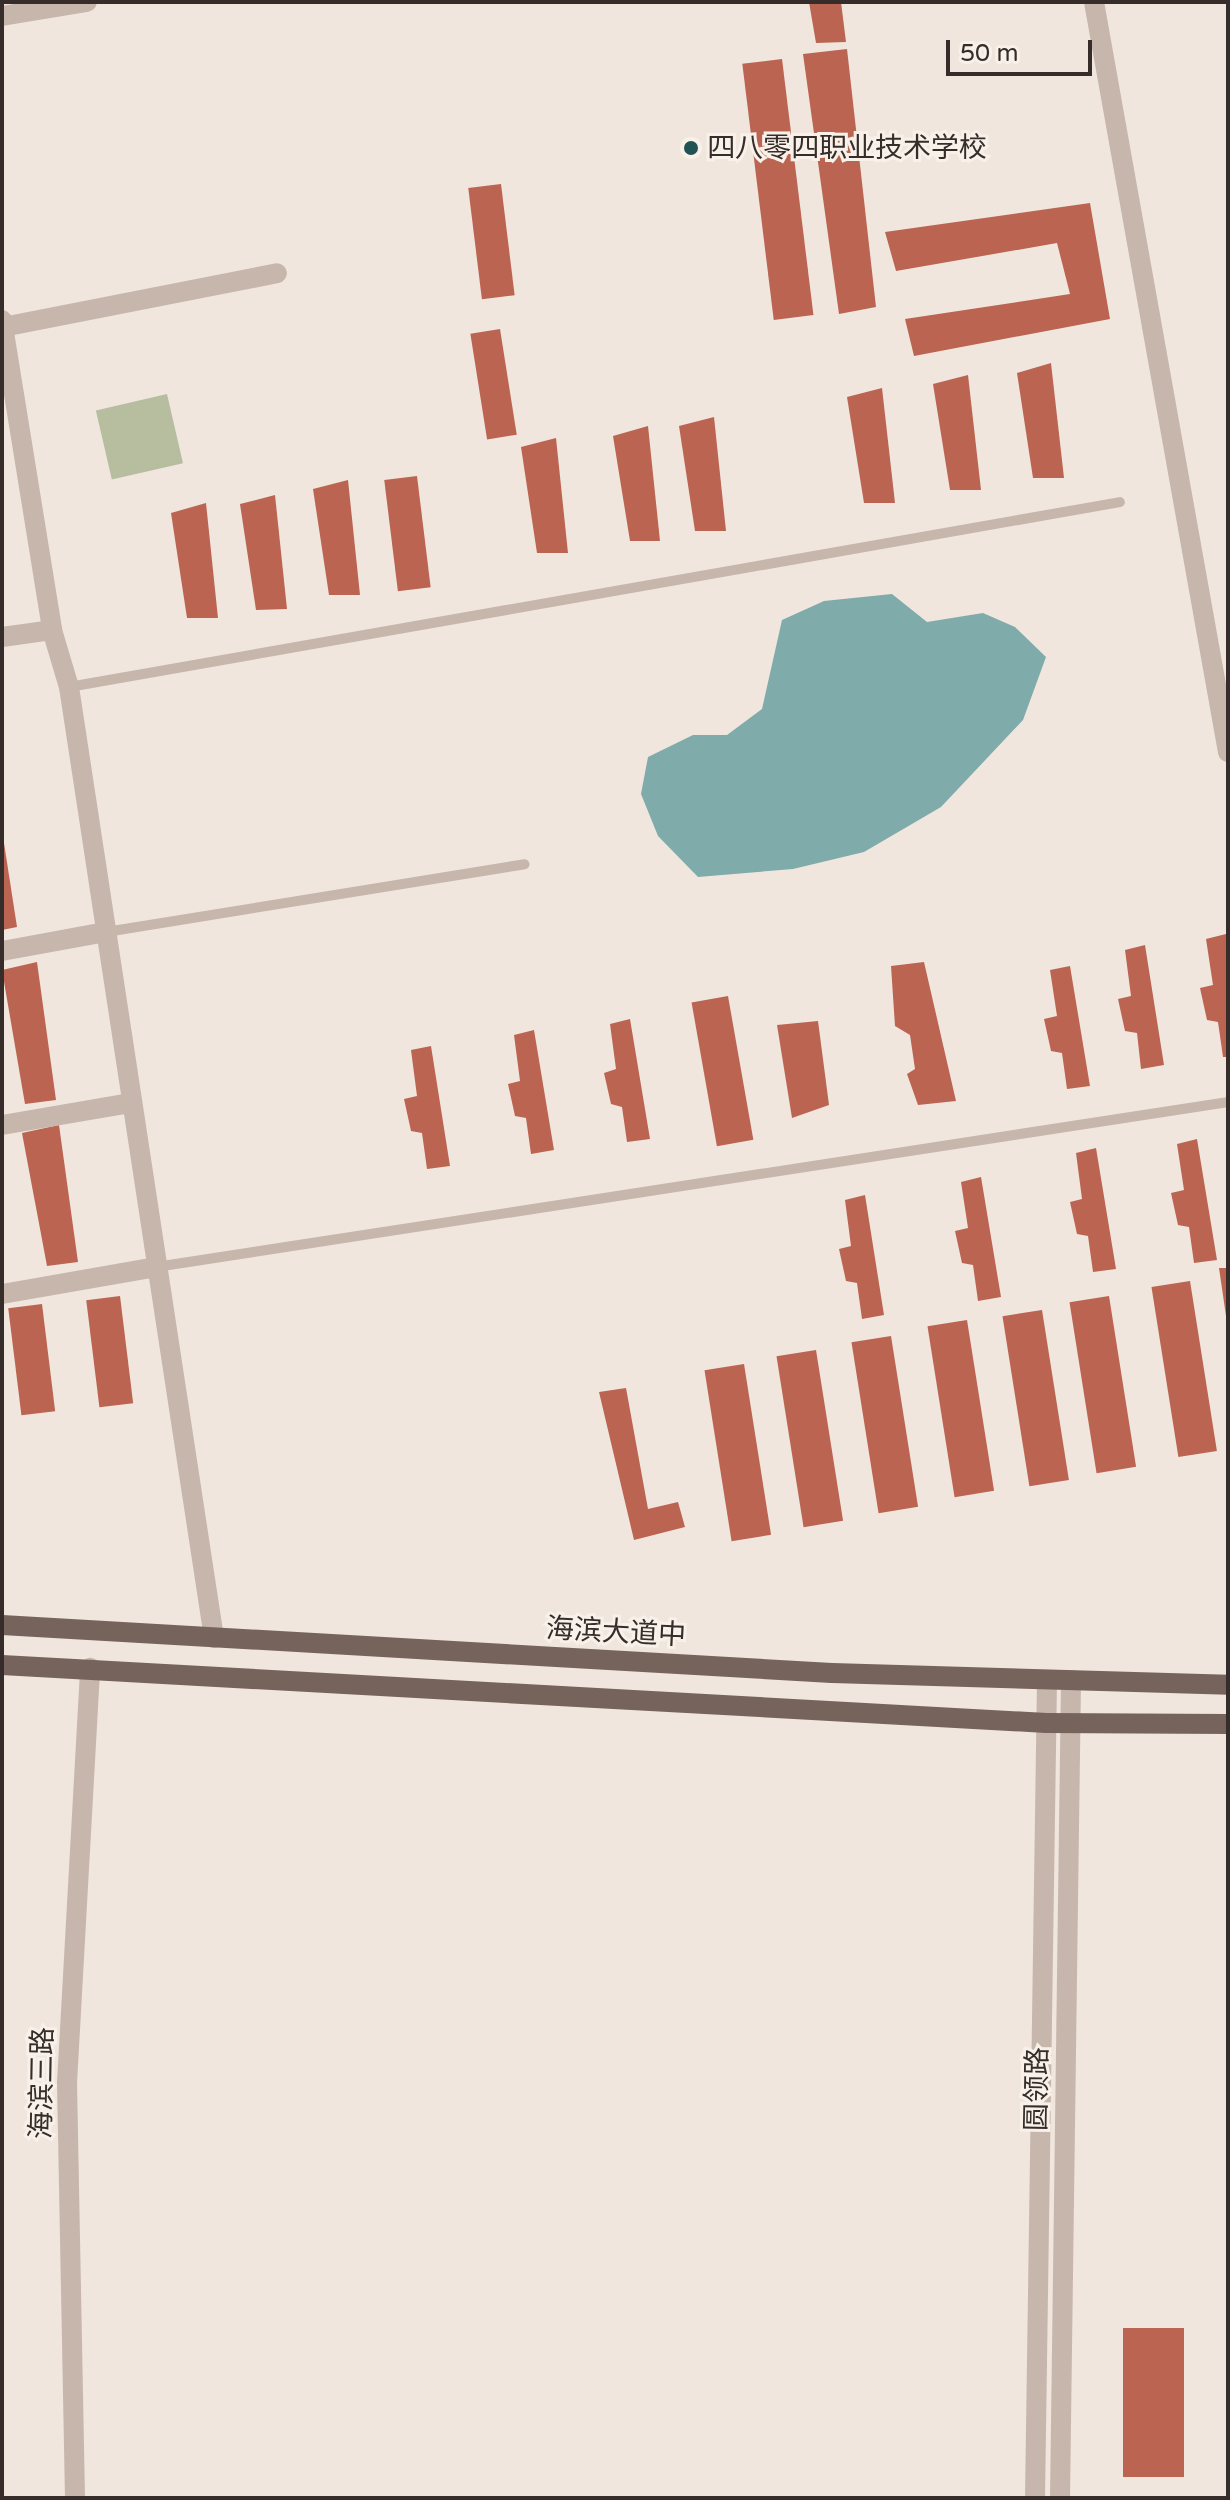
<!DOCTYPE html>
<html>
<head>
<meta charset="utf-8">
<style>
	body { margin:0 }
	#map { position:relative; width:1230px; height:2500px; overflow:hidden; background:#f0e6de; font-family:"Varela Round","Noto Sans SC",sans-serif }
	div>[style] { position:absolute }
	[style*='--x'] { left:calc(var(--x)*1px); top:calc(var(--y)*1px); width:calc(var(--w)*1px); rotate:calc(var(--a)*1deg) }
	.green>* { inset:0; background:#b6be9f; transform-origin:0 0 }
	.water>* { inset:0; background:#7fabaa }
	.building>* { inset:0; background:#bb6451; transform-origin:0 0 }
	.service>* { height:10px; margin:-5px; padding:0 5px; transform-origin:5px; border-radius:5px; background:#c7b6ab }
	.minor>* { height:20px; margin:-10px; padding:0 10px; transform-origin:10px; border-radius:10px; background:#c7b6ab }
	.tertiary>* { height:20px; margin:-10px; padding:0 10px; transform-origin:10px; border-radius:10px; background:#c7b6ab }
	.primary>* { height:20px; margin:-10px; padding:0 10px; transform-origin:10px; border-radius:10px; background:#76635c }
	.dots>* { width:22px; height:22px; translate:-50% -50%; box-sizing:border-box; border:4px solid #f8f1ea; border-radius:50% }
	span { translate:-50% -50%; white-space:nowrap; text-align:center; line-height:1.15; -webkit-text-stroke:6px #f8f1ea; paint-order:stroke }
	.poi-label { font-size:28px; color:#362c29 }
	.left { translate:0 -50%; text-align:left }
	.street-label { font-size:28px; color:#362c29 }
	.frame { position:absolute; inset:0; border:4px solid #362c29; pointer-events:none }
	.scale { position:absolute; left:946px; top:40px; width:146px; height:36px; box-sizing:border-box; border:4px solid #362c29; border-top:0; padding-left:10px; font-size:24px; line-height:28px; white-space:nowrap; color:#362c29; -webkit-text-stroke:6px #f8f1ea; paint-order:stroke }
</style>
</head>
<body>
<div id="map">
	<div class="green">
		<i style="left:167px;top:394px;width:71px;height:73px;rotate:77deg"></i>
	</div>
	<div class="water">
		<i style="clip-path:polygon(892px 594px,927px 622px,983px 613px,1015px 627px,1046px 657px,1023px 720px,941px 807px,864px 852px,793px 869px,698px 877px,658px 836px,641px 794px,648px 757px,693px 735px,727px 735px,762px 709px,782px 620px,824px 601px)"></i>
	</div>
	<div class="building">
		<i style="clip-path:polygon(809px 2px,841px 2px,846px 42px,816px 43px)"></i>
		<i style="clip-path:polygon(847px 49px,876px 307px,839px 314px,803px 54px)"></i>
		<i style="left:782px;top:59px;width:258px;height:40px;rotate:83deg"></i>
		<i style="left:501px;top:184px;width:112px;height:33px;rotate:83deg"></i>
		<i style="clip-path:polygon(1090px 203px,1110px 319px,914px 356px,905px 319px,1070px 294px,1057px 243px,896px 271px,885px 232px)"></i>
		<i style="left:500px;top:329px;width:107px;height:30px;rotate:81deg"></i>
		<i style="clip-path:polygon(1051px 363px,1064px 478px,1033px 478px,1017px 373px)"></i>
		<i style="clip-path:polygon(968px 375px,981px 490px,950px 490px,933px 384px)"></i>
		<i style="clip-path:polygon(882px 388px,895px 503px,864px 503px,847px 397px)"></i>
		<i style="clip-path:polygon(714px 417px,726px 531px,695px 531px,679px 426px)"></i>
		<i style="clip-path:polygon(648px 426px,660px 541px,630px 541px,613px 436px)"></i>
		<i style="clip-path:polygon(556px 438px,568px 553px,537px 553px,521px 447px)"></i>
		<i style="left:417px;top:476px;width:112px;height:33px;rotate:83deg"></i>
		<i style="clip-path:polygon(348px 480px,360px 595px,329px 595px,313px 489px)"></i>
		<i style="clip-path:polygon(275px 495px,287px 609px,256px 610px,240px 504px)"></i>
		<i style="clip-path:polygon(206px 503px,218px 618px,187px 618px,171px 513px)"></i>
		<i style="clip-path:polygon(2px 830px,17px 927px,2px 930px)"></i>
		<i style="clip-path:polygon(1226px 934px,1228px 1057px,1223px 1057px,1218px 1022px,1207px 1020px,1200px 988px,1213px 985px,1206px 939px)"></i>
		<i style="clip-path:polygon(1145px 945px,1164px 1065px,1141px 1069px,1137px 1033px,1125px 1031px,1118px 999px,1131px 996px,1125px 950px)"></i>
		<i style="clip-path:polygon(37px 962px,56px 1100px,25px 1104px,2px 970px)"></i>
		<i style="clip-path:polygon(924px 962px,956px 1101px,918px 1105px,907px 1074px,915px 1069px,910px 1035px,895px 1026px,891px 966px)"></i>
		<i style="clip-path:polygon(1070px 966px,1090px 1086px,1067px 1089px,1062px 1053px,1051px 1051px,1044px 1019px,1057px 1016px,1050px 970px)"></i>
		<i style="left:728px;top:996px;width:146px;height:37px;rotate:80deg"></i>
		<i style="clip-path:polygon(630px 1019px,650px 1139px,627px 1142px,622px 1107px,611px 1104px,604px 1073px,616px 1069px,610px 1024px)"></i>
		<i style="clip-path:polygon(818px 1021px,829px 1105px,792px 1118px,777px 1025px)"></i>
		<i style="clip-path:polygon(534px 1030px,554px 1150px,531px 1154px,526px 1118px,515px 1116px,508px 1084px,520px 1081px,514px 1035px)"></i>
		<i style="clip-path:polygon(431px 1046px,450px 1166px,427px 1169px,422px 1133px,411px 1131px,404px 1099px,417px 1096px,411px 1050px)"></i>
		<i style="clip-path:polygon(59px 1125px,78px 1262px,47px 1266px,22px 1133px)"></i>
		<i style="clip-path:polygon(1197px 1139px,1217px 1260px,1194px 1263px,1189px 1227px,1178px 1225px,1171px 1193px,1184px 1190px,1177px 1144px)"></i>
		<i style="clip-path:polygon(1096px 1148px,1116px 1269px,1093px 1272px,1088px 1236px,1077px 1234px,1070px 1202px,1082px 1199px,1076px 1153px)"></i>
		<i style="clip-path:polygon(981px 1177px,1001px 1297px,978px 1301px,973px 1265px,962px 1263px,955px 1231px,968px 1228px,961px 1182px)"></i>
		<i style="clip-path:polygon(865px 1195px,884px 1315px,862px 1319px,857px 1283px,846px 1281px,839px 1249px,851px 1246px,845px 1200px)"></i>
		<i style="clip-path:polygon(1219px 1268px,1228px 1268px,1228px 1316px,1226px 1316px)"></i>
		<i style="left:1190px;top:1281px;width:172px;height:39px;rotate:81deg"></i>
		<i style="left:120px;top:1296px;width:108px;height:34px;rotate:83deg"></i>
		<i style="left:1109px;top:1296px;width:173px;height:40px;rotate:81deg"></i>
		<i style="left:42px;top:1304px;width:108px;height:34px;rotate:83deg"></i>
		<i style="left:1042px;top:1310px;width:172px;height:40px;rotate:81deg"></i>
		<i style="left:967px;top:1320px;width:173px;height:40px;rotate:81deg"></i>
		<i style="left:891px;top:1336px;width:173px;height:40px;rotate:81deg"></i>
		<i style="left:816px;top:1350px;width:173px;height:40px;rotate:81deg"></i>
		<i style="left:744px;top:1364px;width:173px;height:40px;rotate:81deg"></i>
		<i style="clip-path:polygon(626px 1388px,648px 1509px,678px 1502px,685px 1527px,634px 1540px,599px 1392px)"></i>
		<i style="left:1123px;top:2328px;width:61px;height:149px"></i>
	</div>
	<div class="service">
		<i style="--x:69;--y:687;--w:1067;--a:-9.98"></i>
		<i style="--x:106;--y:932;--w:424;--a:-9.2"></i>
		<i style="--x:156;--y:1267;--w:1085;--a:-8.75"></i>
	</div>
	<div class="minor">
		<i style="--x:2;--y:16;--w:86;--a:-9.4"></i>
		<i style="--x:2;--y:320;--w:314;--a:80.8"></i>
		<i style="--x:52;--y:630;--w:59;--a:73.4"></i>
		<i style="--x:69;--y:687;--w:962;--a:81.33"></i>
		<i style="--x:3;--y:327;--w:279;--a:-11.1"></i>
		<i style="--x:2;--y:637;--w:50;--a:-8"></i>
		<i style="--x:2;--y:951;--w:106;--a:-10.4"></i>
		<i style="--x:2;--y:1125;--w:131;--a:-9.7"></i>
		<i style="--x:2;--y:1294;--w:156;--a:-9.9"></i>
		<i style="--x:75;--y:2498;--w:415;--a:-91.1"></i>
		<i style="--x:67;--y:2083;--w:416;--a:-86.8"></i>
	</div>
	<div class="tertiary">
		<i style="--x:1094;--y:2;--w:762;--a:79.87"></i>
		<i style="--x:1035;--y:2498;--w:816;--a:-89.16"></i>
		<i style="--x:1060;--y:2498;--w:818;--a:-89.23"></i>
	</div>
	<div class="primary">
		<i style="--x:2;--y:1625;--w:831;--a:3.31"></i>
		<i style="--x:832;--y:1673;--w:396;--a:1.7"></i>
		<i style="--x:2;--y:1665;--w:1046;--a:3.18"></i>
		<i style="--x:1046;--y:1723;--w:182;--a:0.3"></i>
	</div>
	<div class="dots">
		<i style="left:691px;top:148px;background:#225354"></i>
	</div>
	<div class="poi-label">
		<span class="left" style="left:707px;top:148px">四八零四职业技术学校</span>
	</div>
	<div class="street-label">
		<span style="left:616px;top:1632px;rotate:3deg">海滨大道中</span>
		<span style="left:42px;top:2083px;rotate:-89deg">海滨三路</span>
		<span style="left:1037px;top:2089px;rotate:-89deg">圆领路</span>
	</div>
	<div class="frame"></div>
	<div class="scale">50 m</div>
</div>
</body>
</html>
